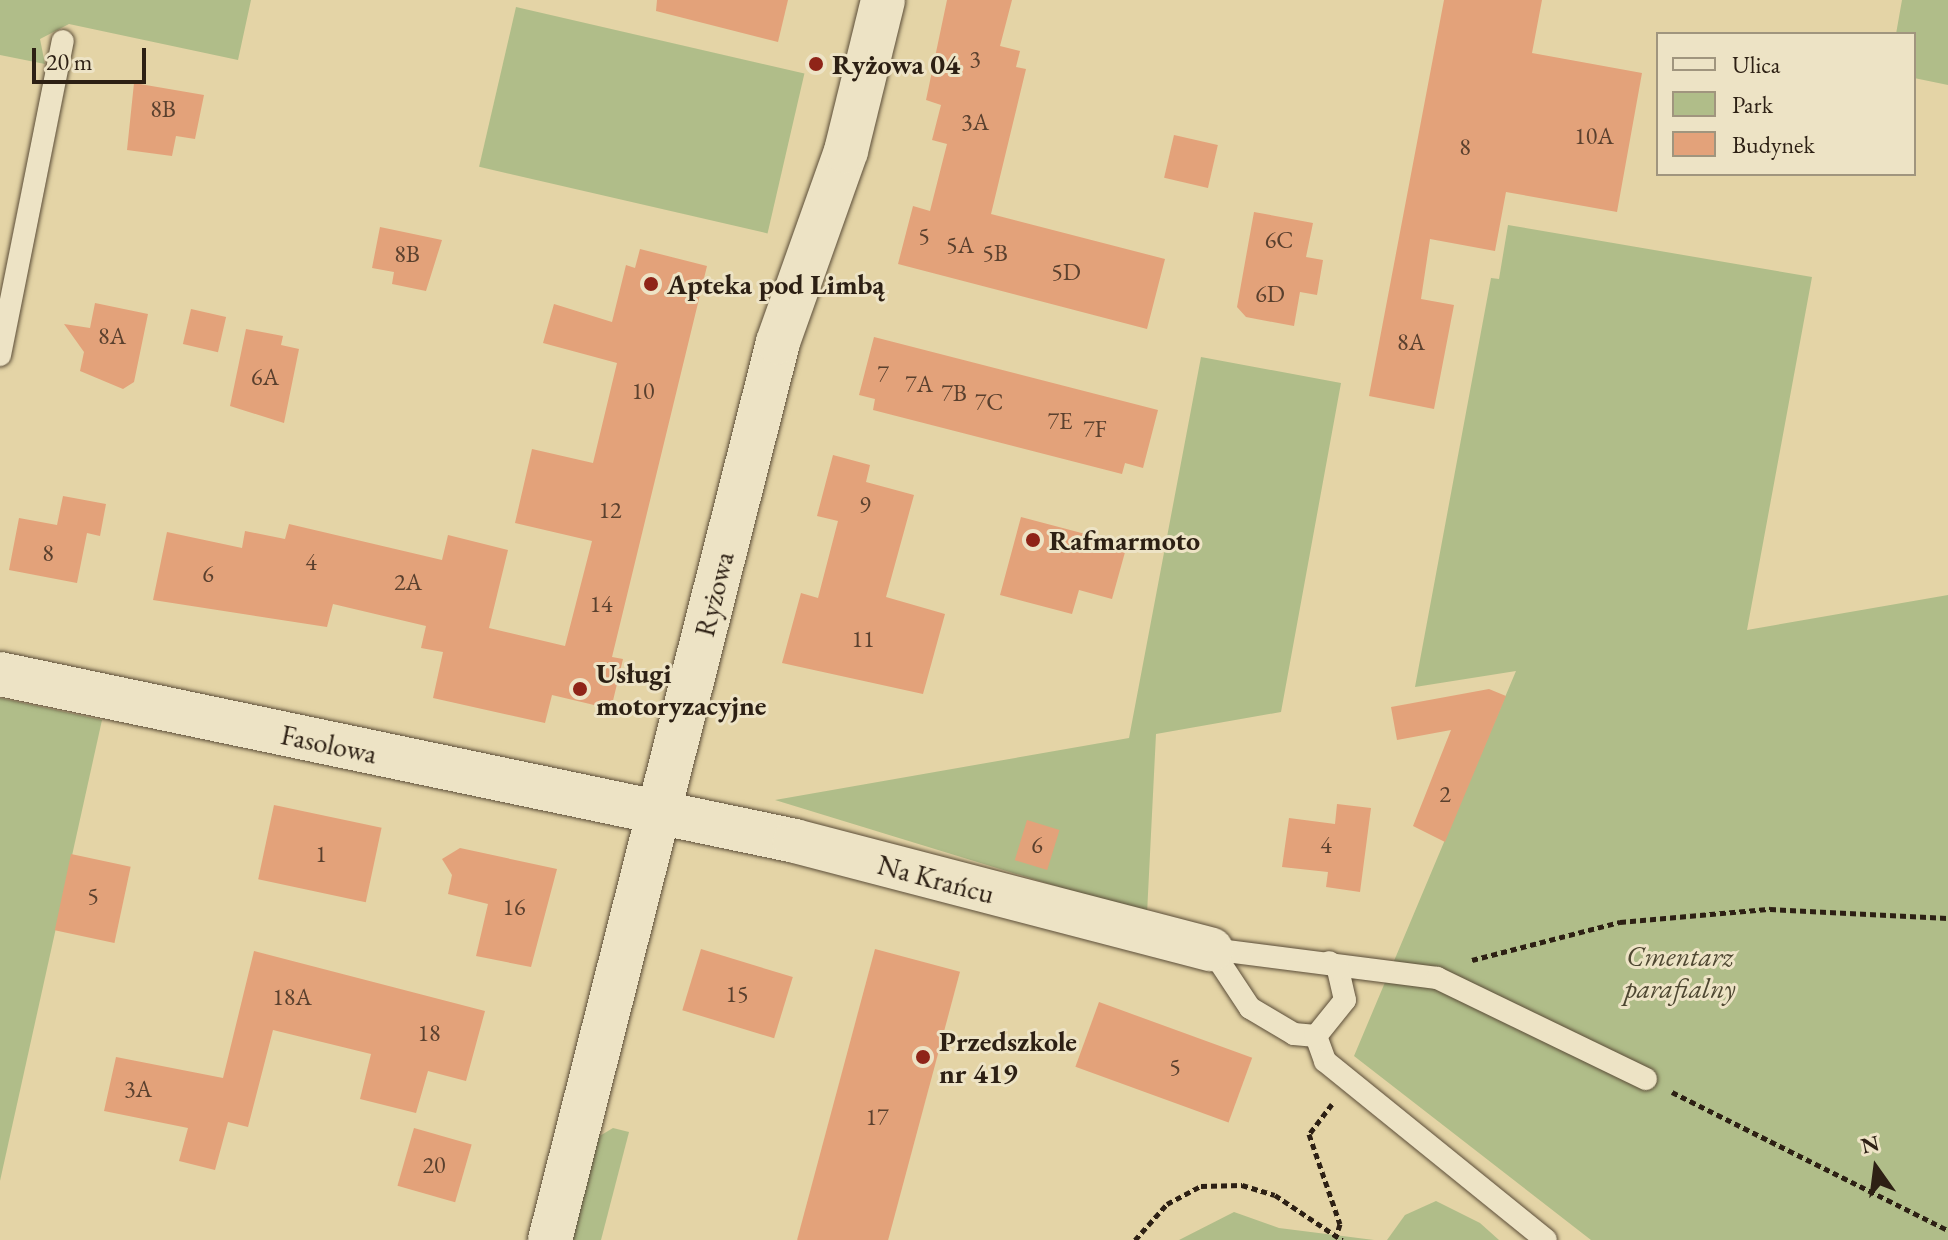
<!DOCTYPE html>
<html>
<head>
<meta charset="utf-8">
<style>
	body { margin:0 }
	#map { position:relative; width:1948px; height:1240px; overflow:hidden; background:#e4d4a6; font-family:"EB Garamond",serif }
	div>[style] { position:absolute }
	[style*='--x'] { left:calc(var(--x)*1px); top:calc(var(--y)*1px); width:calc(var(--w)*1px); rotate:calc(var(--a)*1deg) }
	.green>* { inset:0; background:#b0bd89; transform-origin:0 0 }
	.building>* { inset:0; background:#e3a27a; transform-origin:0 0 }
	.path>* { height:5px; margin-top:-2.5px; transform-origin:0; background:repeating-linear-gradient(90deg,#2d2014 0 6px,transparent 0 10px) }
	.roads { filter:drop-shadow(0 0 2px #5b4d38) drop-shadow(0 0 2px #5b4d38) }
	.lane>* { height:22px; margin:-11px; padding:0 11px; transform-origin:11px; border-radius:11px; background:#ede3c5 }
	.street>* { height:44px; margin:-22px; padding:0 22px; transform-origin:22px; border-radius:22px; background:#ede3c5 }
	.secondary>* { height:44px; margin:-22px; padding:0 22px; transform-origin:22px; border-radius:22px; background:#ede3c5 }
	.dots>* { width:22px; height:22px; translate:-50% -50%; box-sizing:border-box; border:4px solid #ede3c5; border-radius:50% }
	span { translate:-50% -50%; white-space:nowrap; text-align:center; line-height:1.15; -webkit-text-stroke:6px #ede3c5; paint-order:stroke }
	.number-label { font-size:24px; color:#5a402e }
	.number-label span { -webkit-text-stroke-width:0 }
	.poi-label { font-size:28px; color:#2d2014; font-weight:700 }
	.left { translate:0 -50%; text-align:left }
	.street-label { font-size:28px; color:#2d2014 }
	.park-label { font-size:28px; color:#4e4731; font-style:italic }
	.legend { position:absolute; left:1656px; top:32px; width:260px; height:144px; box-sizing:border-box; background:#ede3c5; border:2px solid #a0957e; margin:0; padding:10px 14px; list-style:none; font-size:24px; color:#2d2014 }
	.legend li { display:flex; align-items:center; gap:16px; height:40px }
	.legend b { width:40px; border:2px solid #a0957e }
	.north { position:absolute; left:1836px; top:1128px; width:80px; height:80px; -webkit-text-stroke:6px #ede3c5; paint-order:stroke; rotate:346deg; font-size:22px; font-weight:700; line-height:32px; text-align:center; color:#2d2014 }
	.north::after { content:''; display:block; margin:auto; width:28px; height:36px; background:#2d2014; clip-path:polygon(50% 0,100% 100%,50% 72%,0 100%) }
	.scale { position:absolute; left:32px; top:48px; width:114px; height:36px; box-sizing:border-box; border:4px solid #2d2014; border-top:0; padding-left:10px; font-size:24px; line-height:28px; white-space:nowrap; color:#2d2014; -webkit-text-stroke:6px #ede3c5; paint-order:stroke }
</style>
</head>
<body>
<div id="map">
	<div class="green">
		<i style="clip-path:polygon(0 0,251px 0,238px 60px,69px 24px,40px 39px,45px 64px,0 55px)"></i>
		<i style="clip-path:polygon(1902px 0,1948px 0,1948px 85px,1914px 78px,1914px 34px,1896px 34px)"></i>
		<i style="left:516px;top:7px;width:296px;height:164px;rotate:13deg"></i>
		<i style="clip-path:polygon(1508px 225px,1812px 277px,1747px 630px,1948px 595px,1948px 1240px,1591px 1240px,1354px 1056px,1516px 671px,1415px 687px,1491px 278px,1499px 279px)"></i>
		<i style="clip-path:polygon(1201px 357px,1341px 383px,1281px 712px,1156px 734px,1147px 914px,775px 800px,1129px 738px)"></i>
		<i style="clip-path:polygon(0 698px,102px 720px,0 1181px)"></i>
		<i style="clip-path:polygon(613px 1128px,629px 1132px,601px 1240px,572px 1240px,598px 1137px)"></i>
		<i style="clip-path:polygon(1436px 1201px,1480px 1223px,1499px 1240px,1387px 1240px,1405px 1215px)"></i>
		<i style="clip-path:polygon(1234px 1212px,1279px 1228px,1374px 1240px,1179px 1240px)"></i>
	</div>
	<div class="building">
		<i style="clip-path:polygon(657px 0,788px 0,778px 42px,656px 11px)"></i>
		<i style="clip-path:polygon(947px 0,1012px 0,1000px 46px,1020px 51px,1016px 67px,1026px 69px,991px 214px,1165px 259px,1147px 329px,898px 264px,913px 206px,930px 211px,947px 144px,932px 140px,941px 105px,926px 100px)"></i>
		<i style="clip-path:polygon(1444px 0,1542px 0,1532px 53px,1642px 73px,1617px 212px,1506px 192px,1495px 251px,1430px 239px,1421px 299px,1454px 305px,1434px 409px,1369px 396px)"></i>
		<i style="clip-path:polygon(134px 83px,204px 95px,195px 139px,176px 136px,172px 156px,127px 150px)"></i>
		<i style="left:1174px;top:135px;width:45px;height:44px;rotate:13deg"></i>
		<i style="clip-path:polygon(1254px 212px,1313px 223px,1306px 257px,1323px 260px,1317px 295px,1300px 292px,1294px 326px,1246px 317px,1237px 307px)"></i>
		<i style="clip-path:polygon(380px 227px,442px 240px,426px 291px,392px 284px,394px 272px,372px 268px)"></i>
		<i style="clip-path:polygon(640px 249px,707px 266px,612px 657px,623px 659px,611px 709px,552px 695px,545px 723px,433px 698px,443px 652px,421px 648px,426px 626px,333px 604px,327px 627px,153px 600px,167px 532px,242px 548px,245px 531px,285px 539px,289px 524px,442px 560px,448px 535px,508px 550px,489px 628px,565px 646px,592px 541px,515px 523px,532px 449px,593px 463px,617px 363px,543px 343px,554px 304px,612px 322px,626px 265px,635px 268px)"></i>
		<i style="clip-path:polygon(95px 303px,148px 314px,134px 382px,123px 389px,80px 371px,84px 352px,64px 324px,90px 328px)"></i>
		<i style="left:191px;top:309px;width:36px;height:36px;rotate:13deg"></i>
		<i style="clip-path:polygon(246px 329px,283px 336px,281px 345px,299px 349px,284px 423px,230px 406px)"></i>
		<i style="clip-path:polygon(874px 337px,1158px 410px,1143px 468px,1125px 463px,1122px 474px,873px 410px,875px 399px,859px 395px)"></i>
		<i style="clip-path:polygon(833px 455px,870px 465px,866px 482px,914px 495px,886px 597px,945px 614px,923px 694px,782px 663px,801px 593px,818px 598px,838px 521px,817px 516px)"></i>
		<i style="clip-path:polygon(63px 496px,106px 504px,100px 536px,87px 533px,77px 583px,9px 570px,19px 518px,57px 525px)"></i>
		<i style="clip-path:polygon(1021px 517px,1127px 545px,1112px 599px,1079px 590px,1072px 614px,1000px 595px)"></i>
		<i style="clip-path:polygon(1489px 689px,1506px 696px,1445px 842px,1413px 826px,1451px 730px,1397px 740px,1391px 707px)"></i>
		<i style="clip-path:polygon(1337px 804px,1371px 808px,1360px 892px,1326px 887px,1328px 872px,1282px 867px,1289px 818px,1335px 824px)"></i>
		<i style="left:274px;top:805px;width:110px;height:76px;rotate:12deg"></i>
		<i style="left:1027px;top:820px;width:34px;height:42px;rotate:17deg"></i>
		<i style="clip-path:polygon(460px 848px,557px 869px,531px 967px,476px 956px,488px 904px,448px 894px,452px 875px,442px 859px)"></i>
		<i style="left:71px;top:854px;width:61px;height:78px;rotate:12deg"></i>
		<i style="left:701px;top:949px;width:96px;height:64px;rotate:17deg"></i>
		<i style="left:875px;top:949px;width:88px;height:301px;rotate:15deg"></i>
		<i style="clip-path:polygon(254px 951px,485px 1011px,466px 1081px,428px 1071px,416px 1113px,360px 1099px,371px 1054px,273px 1030px,248px 1127px,228px 1122px,215px 1170px,179px 1161px,188px 1128px,104px 1111px,116px 1057px,223px 1078px)"></i>
		<i style="left:1099px;top:1002px;width:163px;height:69px;rotate:20deg"></i>
		<i style="left:414px;top:1128px;width:60px;height:60px;rotate:16deg"></i>
	</div>
	<div class="path">
		<i style="--x:1472;--y:960;--w:153;--a:-14.4"></i>
		<i style="--x:1620;--y:922;--w:151;--a:-5"></i>
		<i style="--x:1770;--y:909;--w:178;--a:2.9"></i>
		<i style="--x:1672;--y:1092;--w:309;--a:26.6"></i>
		<i style="--x:1332;--y:1104;--w:38;--a:127"></i>
		<i style="--x:1309;--y:1134;--w:95;--a:71"></i>
		<i style="--x:1340;--y:1224;--w:13;--a:108"></i>
		<i style="--x:1135;--y:1240;--w:48;--a:-48.4"></i>
		<i style="--x:1167;--y:1204;--w:38;--a:-28"></i>
		<i style="--x:1201;--y:1186;--w:41;--a:-1.4"></i>
		<i style="--x:1242;--y:1185;--w:34;--a:17"></i>
		<i style="--x:1275;--y:1195;--w:81;--a:33.9"></i>
	</div>
	<div class="roads">
		<div class="lane">
			<i style="--x:0;--y:355;--w:320;--a:-78.7"></i>
			<i style="--x:1316;--y:1036;--w:22;--a:-175"></i>
			<i style="--x:1294;--y:1034;--w:51;--a:-149.4"></i>
			<i style="--x:1250;--y:1008;--w:71;--a:-123.5"></i>
			<i style="--x:1211;--y:949;--w:228;--a:7.3"></i>
			<i style="--x:1437;--y:978;--w:232;--a:25.8"></i>
			<i style="--x:1316;--y:1036;--w:27;--a:70"></i>
			<i style="--x:1325;--y:1061;--w:284;--a:39"></i>
			<i style="--x:1316;--y:1036;--w:46;--a:-51.1"></i>
			<i style="--x:1345;--y:1000;--w:32;--a:-103"></i>
			<i style="--x:1338;--y:969;--w:11;--a:-142"></i>
		</div>
		<div class="street">
			<i style="--x:0;--y:674;--w:812;--a:11.86"></i>
			<i style="--x:795;--y:841;--w:430;--a:14.6"></i>
		</div>
		<div class="secondary">
			<i style="--x:550;--y:1240;--w:926;--a:-75.75"></i>
			<i style="--x:778;--y:342;--w:203;--a:-70.4"></i>
			<i style="--x:846;--y:151;--w:155;--a:-76.2"></i>
		</div>
	</div>
	<div class="dots">
		<i style="left:816px;top:64px;background:#8f2418"></i>
		<i style="left:651px;top:284px;background:#8f2418"></i>
		<i style="left:1033px;top:540px;background:#8f2418"></i>
		<i style="left:580px;top:689px;background:#8f2418"></i>
		<i style="left:923px;top:1057px;background:#8f2418"></i>
	</div>
	<div class="number-label">
		<span style="left:975px;top:59px">3</span>
		<span style="left:163px;top:109px">8B</span>
		<span style="left:975px;top:122px">3A</span>
		<span style="left:1594px;top:136px">10A</span>
		<span style="left:1465px;top:147px">8</span>
		<span style="left:924px;top:236px">5</span>
		<span style="left:1279px;top:240px">6C</span>
		<span style="left:960px;top:245px">5A</span>
		<span style="left:995px;top:253px">5B</span>
		<span style="left:407px;top:254px">8B</span>
		<span style="left:1066px;top:272px">5D</span>
		<span style="left:1270px;top:294px">6D</span>
		<span style="left:112px;top:336px">8A</span>
		<span style="left:1411px;top:342px">8A</span>
		<span style="left:883px;top:374px">7</span>
		<span style="left:265px;top:377px">6A</span>
		<span style="left:919px;top:384px">7A</span>
		<span style="left:643px;top:391px">10</span>
		<span style="left:954px;top:393px">7B</span>
		<span style="left:989px;top:402px">7C</span>
		<span style="left:1060px;top:421px">7E</span>
		<span style="left:1095px;top:429px">7F</span>
		<span style="left:865px;top:505px">9</span>
		<span style="left:610px;top:510px">12</span>
		<span style="left:48px;top:553px">8</span>
		<span style="left:311px;top:562px">4</span>
		<span style="left:208px;top:574px">6</span>
		<span style="left:408px;top:582px">2A</span>
		<span style="left:601px;top:604px">14</span>
		<span style="left:863px;top:639px">11</span>
		<span style="left:1445px;top:794px">2</span>
		<span style="left:1037px;top:845px">6</span>
		<span style="left:1326px;top:845px">4</span>
		<span style="left:321px;top:854px">1</span>
		<span style="left:93px;top:896px">5</span>
		<span style="left:514px;top:907px">16</span>
		<span style="left:737px;top:994px">15</span>
		<span style="left:292px;top:997px">18A</span>
		<span style="left:429px;top:1033px">18</span>
		<span style="left:1175px;top:1067px">5</span>
		<span style="left:138px;top:1089px">3A</span>
		<span style="left:877px;top:1117px">17</span>
		<span style="left:434px;top:1165px">20</span>
	</div>
	<div class="poi-label">
		<span class="left" style="left:832px;top:64px">Ryżowa 04</span>
		<span class="left" style="left:667px;top:284px">Apteka pod Limbą</span>
		<span class="left" style="left:1049px;top:540px">Rafmarmoto</span>
		<span class="left" style="left:596px;top:689px">Usługi<br>motoryzacyjne</span>
		<span class="left" style="left:939px;top:1057px">Przedszkole<br>nr 419</span>
	</div>
	<div class="street-label">
		<span style="left:714px;top:594px;rotate:-76deg">Ryżowa</span>
		<span style="left:329px;top:744px;rotate:12deg">Fasolowa</span>
		<span style="left:936px;top:879px;rotate:15deg">Na Krańcu</span>
	</div>
	<div class="park-label">
		<span style="left:1680px;top:972px">Cmentarz<br>parafialny</span>
	</div>
	<ul class="legend">
	<li><b style="height:10px;background:#ede3c5"></b>Ulica</li>
	<li><b style="height:22px;background:#b0bd89"></b>Park</li>
	<li><b style="height:22px;background:#e3a27a"></b>Budynek</li>
	</ul>
	<div class="north">N</div>
	<div class="scale">20 m</div>
</div>
</body>
</html>
